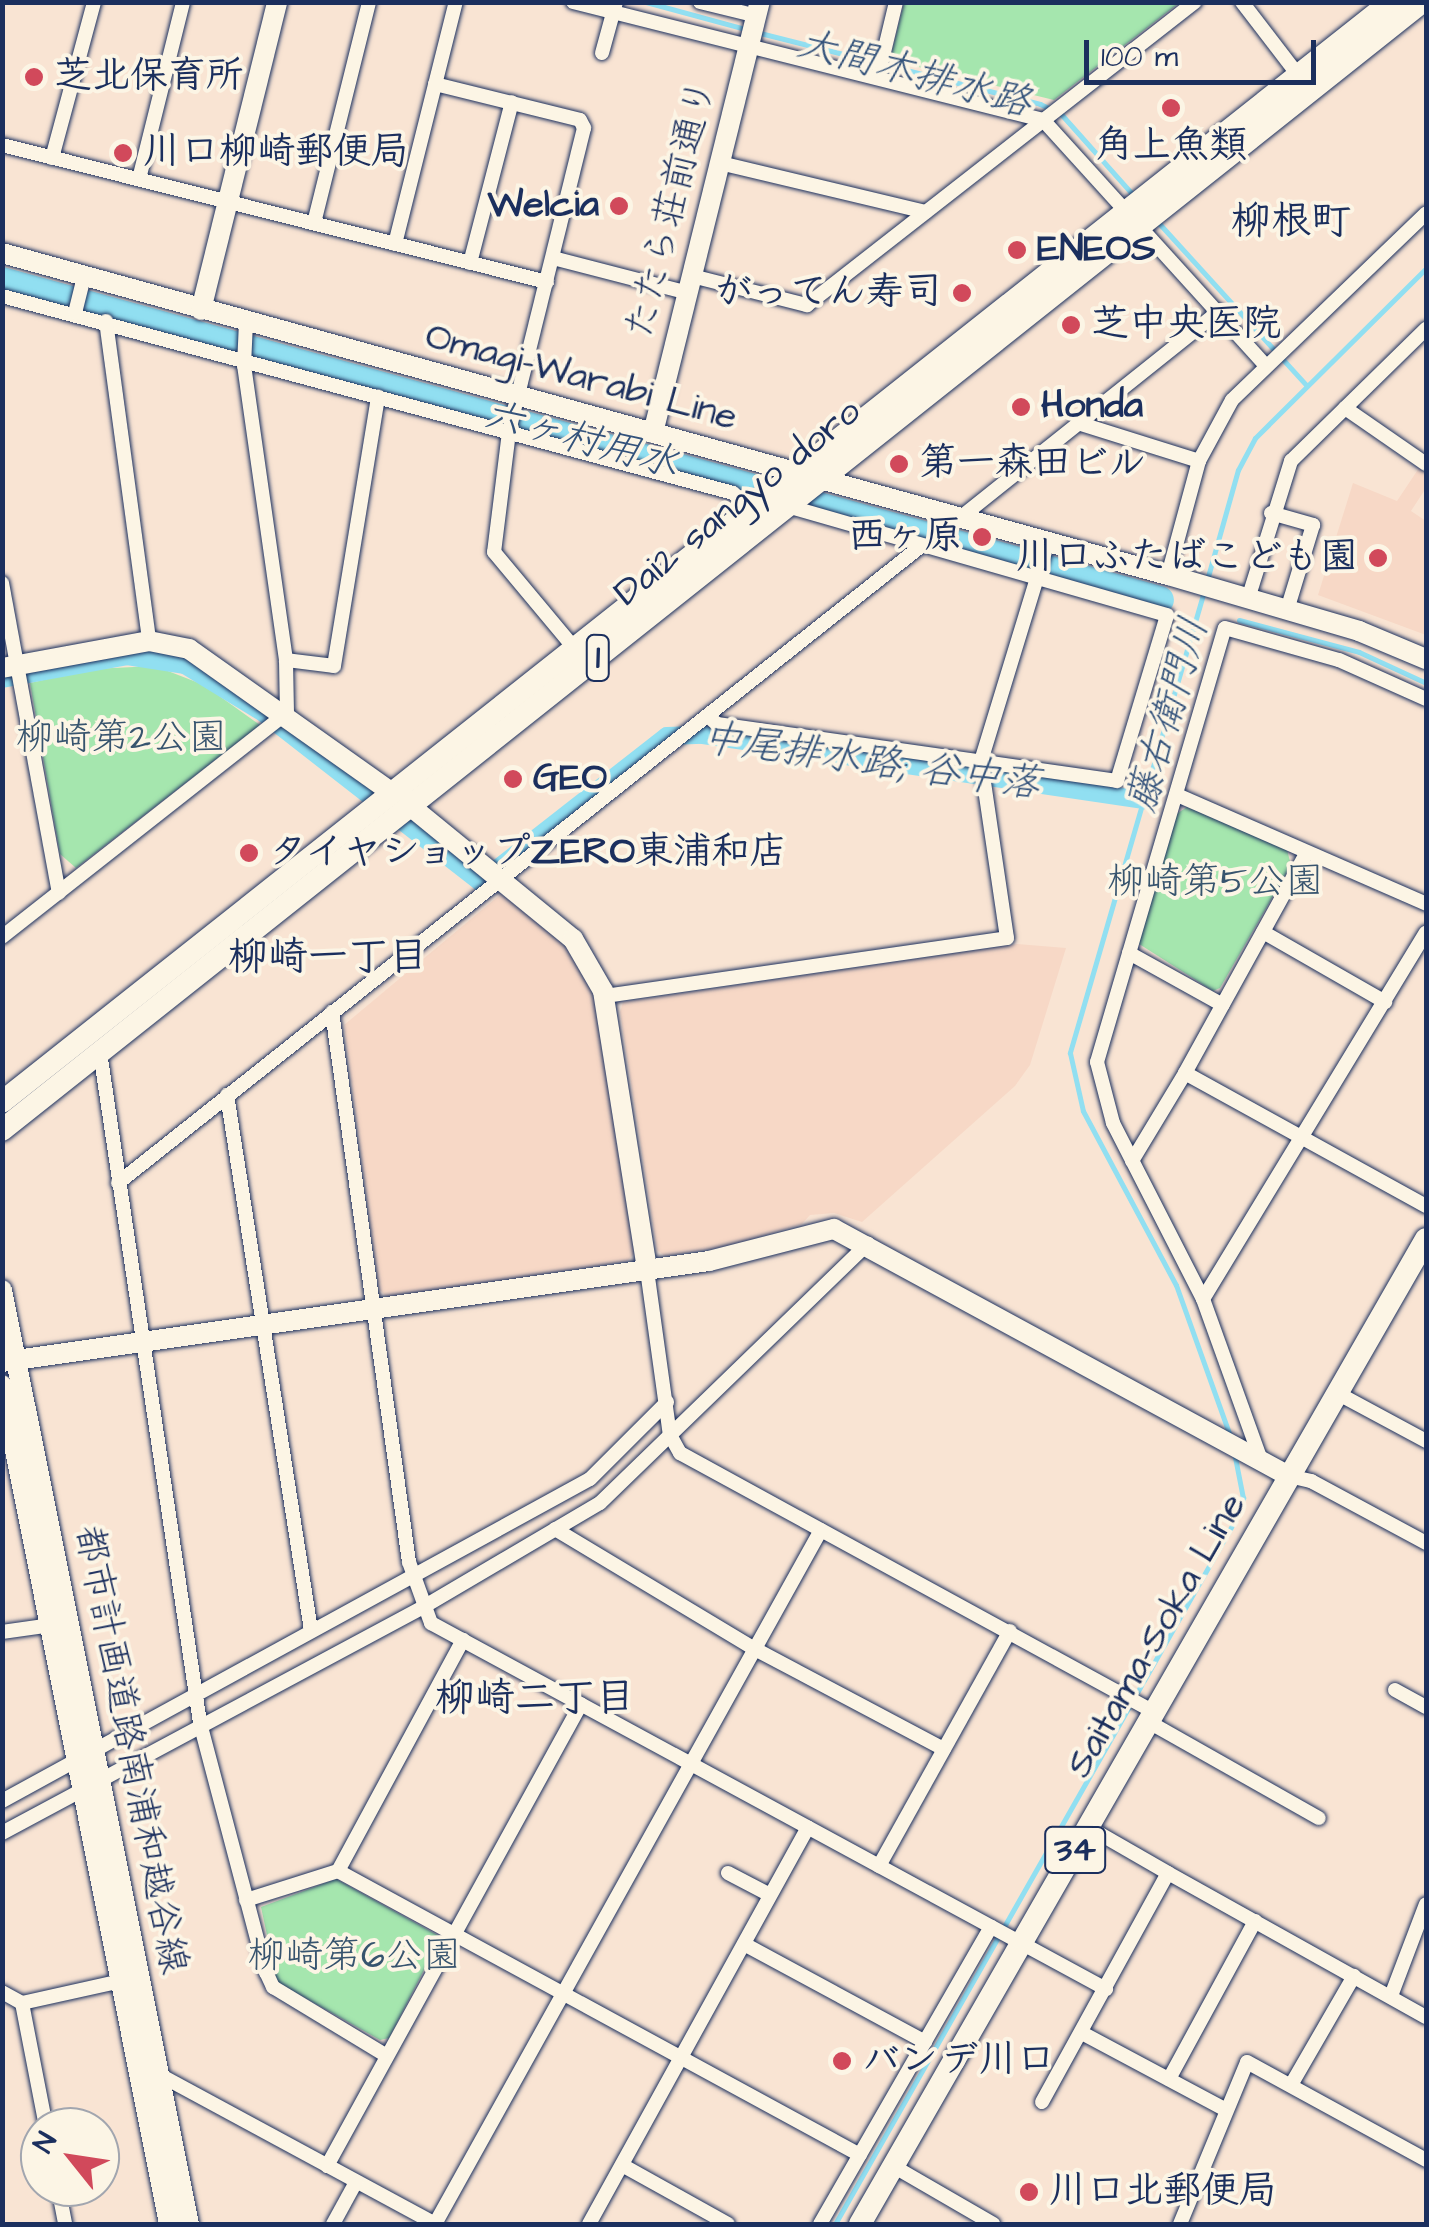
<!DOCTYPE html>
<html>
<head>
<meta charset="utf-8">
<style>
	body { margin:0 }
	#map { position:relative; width:1429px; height:2227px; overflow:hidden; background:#f9e4d3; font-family:"Architects Daughter","Klee One",sans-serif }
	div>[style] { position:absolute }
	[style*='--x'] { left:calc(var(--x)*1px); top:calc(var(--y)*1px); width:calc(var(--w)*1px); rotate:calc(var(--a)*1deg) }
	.built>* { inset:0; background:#f7d8c6 }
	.green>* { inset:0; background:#a5e6ae }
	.stream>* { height:5px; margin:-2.5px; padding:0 2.5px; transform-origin:2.5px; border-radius:2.5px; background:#91dff1 }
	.canal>* { height:18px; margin:-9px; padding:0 9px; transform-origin:9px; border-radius:9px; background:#91dff1 }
	.river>* { height:28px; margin:-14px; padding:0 14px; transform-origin:14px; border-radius:14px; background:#91dff1 }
	.roads { filter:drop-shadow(0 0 2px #1b2f5e) drop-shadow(0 0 2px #1b2f5e) }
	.street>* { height:14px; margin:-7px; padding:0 7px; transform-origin:7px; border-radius:7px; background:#fcf5e5 }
	.secondary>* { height:20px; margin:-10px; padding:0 10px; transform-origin:10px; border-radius:10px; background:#fcf5e5 }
	.primary>* { height:22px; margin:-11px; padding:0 11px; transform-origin:11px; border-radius:11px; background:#fcf5e5 }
	.dots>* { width:28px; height:28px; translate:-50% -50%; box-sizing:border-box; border:5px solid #fcf5e5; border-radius:50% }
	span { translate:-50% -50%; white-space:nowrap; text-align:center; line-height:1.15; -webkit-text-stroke:8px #fcf5e5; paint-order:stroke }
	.shield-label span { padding:2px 8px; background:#fcf5e5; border:2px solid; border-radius:8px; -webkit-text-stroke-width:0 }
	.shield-label { font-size:35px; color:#1b2f5e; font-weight:700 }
	.poi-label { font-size:38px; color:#1b2f5e; font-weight:700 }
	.left { translate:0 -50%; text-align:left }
	.right { translate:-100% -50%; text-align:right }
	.street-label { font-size:38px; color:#1b2f5e }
	.park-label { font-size:38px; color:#37546e }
	.water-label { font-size:40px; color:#33527b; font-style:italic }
	.neighbourhood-label { font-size:40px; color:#1b2f5e; font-weight:700 }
	.frame { position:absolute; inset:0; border:5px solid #1b2f5e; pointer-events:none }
	.north { position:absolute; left:20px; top:2107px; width:100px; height:100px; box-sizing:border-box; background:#fcf5e5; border:2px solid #a2a6af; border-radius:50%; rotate:300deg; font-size:28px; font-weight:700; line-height:40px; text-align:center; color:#1b2f5e }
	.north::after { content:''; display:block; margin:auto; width:35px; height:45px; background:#d1495b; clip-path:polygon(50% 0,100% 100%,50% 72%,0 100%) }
	.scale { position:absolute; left:1084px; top:40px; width:232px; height:45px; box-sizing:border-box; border:5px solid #1b2f5e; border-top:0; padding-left:12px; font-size:30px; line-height:35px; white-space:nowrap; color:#1b2f5e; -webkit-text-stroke:8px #fcf5e5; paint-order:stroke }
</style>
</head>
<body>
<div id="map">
	<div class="built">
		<i style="clip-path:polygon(1419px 468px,1426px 472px,1426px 488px,1411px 511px,1426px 521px,1426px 635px,1318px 595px,1353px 483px,1397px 501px)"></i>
		<i style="clip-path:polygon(501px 894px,568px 947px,598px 994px,637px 1251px,627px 1261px,389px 1299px,379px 1289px,344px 1025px)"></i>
		<i style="clip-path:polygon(1017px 944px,1066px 948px,1030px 1065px,1015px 1086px,862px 1222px,834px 1213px,810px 1215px,802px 1224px,729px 1246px,665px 1256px,657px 1250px,620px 1012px,623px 1002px)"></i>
	</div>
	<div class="green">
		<i style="clip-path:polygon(904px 3px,904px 2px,1179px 3px,1054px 100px,890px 60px)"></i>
		<i style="clip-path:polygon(155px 666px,204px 685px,260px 725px,76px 868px,60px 854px,30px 683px,92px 669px)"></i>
		<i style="clip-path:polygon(1187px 807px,1287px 850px,1291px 865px,1220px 988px,1213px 991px,1136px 942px,1175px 815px)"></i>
		<i style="clip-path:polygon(336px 1879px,441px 1937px,389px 2038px,380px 2040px,277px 1982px,261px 1907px)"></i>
	</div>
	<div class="stream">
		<i style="--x:646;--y:2;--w:107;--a:15.2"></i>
		<i style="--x:760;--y:33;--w:289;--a:14.2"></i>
		<i style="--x:1040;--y:104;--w:23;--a:25"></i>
		<i style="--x:1061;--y:114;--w:111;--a:48.3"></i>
		<i style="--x:1156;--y:220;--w:223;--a:47.7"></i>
		<i style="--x:1207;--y:580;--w:114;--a:-74.3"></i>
		<i style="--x:1238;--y:470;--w:36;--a:-62"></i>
		<i style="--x:1255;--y:438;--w:241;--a:-44.8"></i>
		<i style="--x:1204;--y:591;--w:481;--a:106.2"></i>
		<i style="--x:1070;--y:1053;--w:59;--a:77.4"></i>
		<i style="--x:1083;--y:1111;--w:197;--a:61.9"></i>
		<i style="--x:1176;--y:1285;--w:160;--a:70.3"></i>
		<i style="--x:1239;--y:620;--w:124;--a:14.9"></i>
		<i style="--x:1359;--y:652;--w:74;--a:24.8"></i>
		<i style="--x:835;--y:2224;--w:807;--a:-60.39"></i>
		<i style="--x:1234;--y:1522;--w:26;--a:-69"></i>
		<i style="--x:1243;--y:1498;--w:47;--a:-101.1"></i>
	</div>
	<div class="canal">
		<i style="--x:2;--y:679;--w:127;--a:-10.4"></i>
		<i style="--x:127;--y:656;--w:59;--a:8.8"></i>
		<i style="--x:185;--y:665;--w:90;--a:31.4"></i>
		<i style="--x:262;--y:712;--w:276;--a:37.9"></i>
		<i style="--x:480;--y:882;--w:237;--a:-38"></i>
		<i style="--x:667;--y:736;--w:36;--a:-2"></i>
		<i style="--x:703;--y:735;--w:446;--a:8.4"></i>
	</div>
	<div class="river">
		<i style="--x:2;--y:281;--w:1201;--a:15.4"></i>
	</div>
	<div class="roads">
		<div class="street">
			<i style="--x:573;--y:2;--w:485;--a:14.1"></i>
			<i style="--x:1043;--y:120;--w:331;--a:47.8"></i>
			<i style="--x:700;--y:2;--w:59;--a:13.8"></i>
			<i style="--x:1242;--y:2;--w:92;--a:52.5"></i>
			<i style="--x:602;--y:53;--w:53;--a:-74.6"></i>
			<i style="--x:878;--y:77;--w:77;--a:-76.5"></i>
			<i style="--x:435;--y:84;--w:149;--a:13.9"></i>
			<i style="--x:580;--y:120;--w:9;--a:63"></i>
			<i style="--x:584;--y:128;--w:313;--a:103.9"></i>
			<i style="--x:509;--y:432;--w:121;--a:97.1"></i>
			<i style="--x:494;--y:552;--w:126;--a:50.1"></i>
			<i style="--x:2;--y:145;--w:562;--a:14.11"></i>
			<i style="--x:52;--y:158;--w:162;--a:-74.9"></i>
			<i style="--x:720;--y:163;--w:211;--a:13.4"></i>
			<i style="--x:139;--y:179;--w:182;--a:-76"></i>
			<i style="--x:314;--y:223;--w:228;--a:-76"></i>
			<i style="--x:395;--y:244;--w:250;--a:-75.9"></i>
			<i style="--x:553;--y:258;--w:139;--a:14.5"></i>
			<i style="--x:470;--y:263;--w:166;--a:-75.4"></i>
			<i style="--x:692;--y:276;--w:119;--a:14.2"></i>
			<i style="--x:807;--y:305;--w:492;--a:-38"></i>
			<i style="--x:2;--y:296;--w:757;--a:15.08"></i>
			<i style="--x:733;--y:493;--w:25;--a:40"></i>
			<i style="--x:75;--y:313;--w:36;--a:-76"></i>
			<i style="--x:106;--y:321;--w:323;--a:82.3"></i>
			<i style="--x:1345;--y:408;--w:98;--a:34.7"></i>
			<i style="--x:1078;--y:423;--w:127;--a:17.4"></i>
			<i style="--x:1271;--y:513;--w:44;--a:15.9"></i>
			<i style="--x:1313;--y:525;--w:89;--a:107"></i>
			<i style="--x:960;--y:518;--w:332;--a:-38.6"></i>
			<i style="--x:1168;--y:575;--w:118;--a:-74.8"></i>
			<i style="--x:1199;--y:461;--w:69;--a:-61.6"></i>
			<i style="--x:1232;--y:400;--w:269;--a:-43.9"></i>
			<i style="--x:2;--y:583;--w:315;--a:79.6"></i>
			<i style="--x:1248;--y:599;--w:145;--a:-72.7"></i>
			<i style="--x:1291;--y:461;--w:189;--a:-44.4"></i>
			<i style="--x:286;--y:660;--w:48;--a:7.1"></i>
			<i style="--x:334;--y:666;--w:273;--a:-80.7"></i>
			<i style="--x:708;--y:716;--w:12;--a:42"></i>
			<i style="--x:717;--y:724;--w:404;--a:8.1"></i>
			<i style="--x:1117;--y:781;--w:173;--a:-73.2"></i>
			<i style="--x:1167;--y:615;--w:391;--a:-164"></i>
			<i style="--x:1177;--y:795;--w:272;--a:23.6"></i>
			<i style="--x:1263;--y:932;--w:141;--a:29.8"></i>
			<i style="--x:2;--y:937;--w:362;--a:-38.2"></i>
			<i style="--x:287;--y:713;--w:53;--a:-91.1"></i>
			<i style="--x:286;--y:660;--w:297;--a:-98.1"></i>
			<i style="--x:244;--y:366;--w:44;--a:-87.4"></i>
			<i style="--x:1129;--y:953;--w:107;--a:29"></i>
			<i style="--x:605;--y:996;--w:406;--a:-8.2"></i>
			<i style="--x:1007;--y:938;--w:179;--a:-98.4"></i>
			<i style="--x:981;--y:761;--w:229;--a:-73"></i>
			<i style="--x:332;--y:1012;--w:555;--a:82.03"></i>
			<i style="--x:409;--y:1562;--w:65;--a:70.2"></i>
			<i style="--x:431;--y:1623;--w:768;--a:28.47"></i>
			<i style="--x:100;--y:1052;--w:678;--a:81.52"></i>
			<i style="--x:200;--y:1723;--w:258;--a:75.2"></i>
			<i style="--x:266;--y:1972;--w:17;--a:65"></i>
			<i style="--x:273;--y:1987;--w:133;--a:31.2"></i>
			<i style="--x:1185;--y:1073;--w:250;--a:-61.1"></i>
			<i style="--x:227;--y:1095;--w:542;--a:81.08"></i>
			<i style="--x:1132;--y:1161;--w:103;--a:-58.9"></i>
			<i style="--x:1185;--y:1073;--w:275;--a:28.9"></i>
			<i style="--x:118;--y:1183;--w:1024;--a:-38.42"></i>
			<i style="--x:647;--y:1270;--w:167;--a:82.1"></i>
			<i style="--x:670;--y:1435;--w:21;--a:61"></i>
			<i style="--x:680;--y:1453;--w:540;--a:28.65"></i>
			<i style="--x:1203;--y:1299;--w:429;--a:-58.7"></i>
			<i style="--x:1337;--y:1393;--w:101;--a:28.3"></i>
			<i style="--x:1261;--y:1460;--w:171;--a:-109.8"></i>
			<i style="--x:1203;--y:1299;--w:198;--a:-117.1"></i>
			<i style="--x:1113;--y:1123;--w:63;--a:-104.7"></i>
			<i style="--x:1097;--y:1062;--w:452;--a:-73.6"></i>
			<i style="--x:1225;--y:628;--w:118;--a:15.7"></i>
			<i style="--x:1339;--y:660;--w:95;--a:24.1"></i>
			<i style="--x:1289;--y:1476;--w:23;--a:13"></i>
			<i style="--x:1311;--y:1481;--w:131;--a:28.3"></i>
			<i style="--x:555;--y:1529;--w:231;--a:31"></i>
			<i style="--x:753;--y:1648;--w:216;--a:27.9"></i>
			<i style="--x:2;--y:1632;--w:50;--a:-8"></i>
			<i style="--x:1395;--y:1690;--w:35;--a:29"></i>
			<i style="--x:1149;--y:1722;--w:195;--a:29.5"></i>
			<i style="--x:2;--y:1801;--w:670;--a:-28.71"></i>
			<i style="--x:590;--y:1479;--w:109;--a:-45"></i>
			<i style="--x:1088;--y:1827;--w:92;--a:29.9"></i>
			<i style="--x:2;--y:1833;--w:480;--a:-28.2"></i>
			<i style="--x:425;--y:1606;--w:203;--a:-30.5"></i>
			<i style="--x:600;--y:1503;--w:373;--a:-44.1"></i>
			<i style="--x:879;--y:1866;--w:269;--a:-60.9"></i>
			<i style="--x:338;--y:1871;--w:263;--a:-61.6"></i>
			<i style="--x:728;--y:1873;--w:47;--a:27.6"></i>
			<i style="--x:246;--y:1900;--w:96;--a:-17.5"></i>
			<i style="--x:338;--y:1871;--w:594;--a:28.55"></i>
			<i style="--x:744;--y:1944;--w:206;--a:28.4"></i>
			<i style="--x:2;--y:1992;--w:23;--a:29"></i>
			<i style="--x:22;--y:2003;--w:101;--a:-12.5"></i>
			<i style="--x:1391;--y:1996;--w:98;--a:-69.2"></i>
			<i style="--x:22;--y:2003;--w:126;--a:79"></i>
			<i style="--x:1082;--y:2033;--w:163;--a:28.1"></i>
			<i style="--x:158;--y:2074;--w:315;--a:28.4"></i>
			<i style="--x:1169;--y:2079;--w:180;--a:-61.4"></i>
			<i style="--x:1291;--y:2085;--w:126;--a:-60"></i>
			<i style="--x:1042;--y:2102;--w:261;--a:-61.2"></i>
			<i style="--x:1168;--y:1873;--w:295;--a:29.2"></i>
			<i style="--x:622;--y:2165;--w:121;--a:29.1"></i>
			<i style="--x:327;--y:2166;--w:527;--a:-61.2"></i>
			<i style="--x:893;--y:2166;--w:116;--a:30.1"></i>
			<i style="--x:58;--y:2187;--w:38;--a:79"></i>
			<i style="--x:333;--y:2224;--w:48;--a:-61.3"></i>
			<i style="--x:435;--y:2224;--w:794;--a:-60.92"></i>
			<i style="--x:589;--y:2224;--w:453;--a:-61.1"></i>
			<i style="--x:820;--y:2224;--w:343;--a:-60.1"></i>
			<i style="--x:1180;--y:2224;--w:175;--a:-67.5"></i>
			<i style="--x:1247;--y:2062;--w:204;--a:28.7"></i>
		</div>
		<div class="secondary">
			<i style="--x:2;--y:253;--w:1210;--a:15.44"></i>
			<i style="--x:1168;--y:575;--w:199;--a:16.3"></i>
			<i style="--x:1359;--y:631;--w:73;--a:22.7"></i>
			<i style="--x:201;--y:310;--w:317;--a:-76.1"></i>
			<i style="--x:653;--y:433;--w:444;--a:-76.1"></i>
			<i style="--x:2;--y:668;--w:149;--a:-10.4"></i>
			<i style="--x:149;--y:641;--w:41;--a:11.3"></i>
			<i style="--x:189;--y:649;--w:270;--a:35.3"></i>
			<i style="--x:409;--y:805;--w:212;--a:39.3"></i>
			<i style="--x:573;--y:939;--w:60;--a:60"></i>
			<i style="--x:603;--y:991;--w:282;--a:81"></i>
			<i style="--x:2;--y:1290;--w:953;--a:78.68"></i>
			<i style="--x:2;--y:1362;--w:714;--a:-8.13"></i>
			<i style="--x:709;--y:1261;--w:129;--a:-14.4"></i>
			<i style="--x:834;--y:1229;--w:518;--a:28.5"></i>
			<i style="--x:2;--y:1385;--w:855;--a:78.74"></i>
		</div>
		<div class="primary">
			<i style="--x:2;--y:1102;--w:1772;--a:-38.38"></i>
			<i style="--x:2;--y:1130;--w:1814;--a:-38.46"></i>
			<i style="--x:860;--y:2224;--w:1136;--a:-60.12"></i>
		</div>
	</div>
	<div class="dots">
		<i style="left:34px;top:77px;background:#d1495b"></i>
		<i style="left:1171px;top:108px;background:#d1495b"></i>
		<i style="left:123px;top:153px;background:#d1495b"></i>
		<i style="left:619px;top:206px;background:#d1495b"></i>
		<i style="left:1017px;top:250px;background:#d1495b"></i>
		<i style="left:962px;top:293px;background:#d1495b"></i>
		<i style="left:1071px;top:325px;background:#d1495b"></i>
		<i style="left:1021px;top:407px;background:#d1495b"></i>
		<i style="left:899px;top:464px;background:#d1495b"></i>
		<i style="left:982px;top:537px;background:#d1495b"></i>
		<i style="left:1378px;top:558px;background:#d1495b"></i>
		<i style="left:513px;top:779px;background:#d1495b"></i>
		<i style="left:249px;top:853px;background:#d1495b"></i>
		<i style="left:842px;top:2061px;background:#d1495b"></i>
		<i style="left:1029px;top:2192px;background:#d1495b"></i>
	</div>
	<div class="shield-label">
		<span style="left:598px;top:658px">1</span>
		<span style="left:1075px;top:1850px">34</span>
	</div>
	<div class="poi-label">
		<span class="left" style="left:54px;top:77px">芝北保育所</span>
		<span style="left:1171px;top:147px">角上魚類</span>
		<span class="left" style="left:143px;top:153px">川口柳崎郵便局</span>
		<span class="right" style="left:599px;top:206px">Welcia</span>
		<span class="left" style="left:1037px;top:250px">ENEOS</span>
		<span class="right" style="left:942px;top:293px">がってん寿司</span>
		<span class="left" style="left:1091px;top:325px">芝中央医院</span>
		<span class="left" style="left:1041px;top:407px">Honda</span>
		<span class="left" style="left:919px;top:464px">第一森田ビル</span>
		<span class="right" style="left:962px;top:537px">西ヶ原</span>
		<span class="right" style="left:1358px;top:558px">川口ふたばこども園</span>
		<span class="left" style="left:533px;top:779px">GEO</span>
		<span class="left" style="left:269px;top:853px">タイヤショップZERO東浦和店</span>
		<span class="left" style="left:862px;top:2061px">バンデ川口</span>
		<span class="left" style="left:1049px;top:2192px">川口北郵便局</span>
	</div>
	<div class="street-label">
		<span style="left:672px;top:209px;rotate:-76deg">たたら荘前通り</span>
		<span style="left:581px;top:378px;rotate:15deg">Omagi-Warabi Line</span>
		<span style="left:738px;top:503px;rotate:-39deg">Dai2 sangyo doro</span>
		<span style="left:1157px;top:1636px;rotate:-60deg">Saitama-Soka Line</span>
		<span style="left:130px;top:1750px;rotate:79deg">都市計画道路南浦和越谷線</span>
	</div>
	<div class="park-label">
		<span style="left:121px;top:739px">柳崎第2公園</span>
		<span style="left:1215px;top:883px">柳崎第5公園</span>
		<span style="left:354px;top:1957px">柳崎第6公園</span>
	</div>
	<div class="water-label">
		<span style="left:914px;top:74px;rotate:15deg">大間木排水路</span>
		<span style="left:581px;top:440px;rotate:15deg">六ヶ村用水</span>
		<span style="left:1169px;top:715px;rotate:-74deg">藤右衛門川</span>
		<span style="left:871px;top:762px;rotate:8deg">中尾排水路; 谷中落</span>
	</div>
	<div class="neighbourhood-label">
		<span style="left:1291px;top:222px">柳根町</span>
		<span style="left:328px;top:958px">柳崎一丁目</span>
		<span style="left:535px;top:1699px">柳崎二丁目</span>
	</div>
	<div class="frame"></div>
	<div class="north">N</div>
	<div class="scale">100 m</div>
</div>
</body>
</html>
